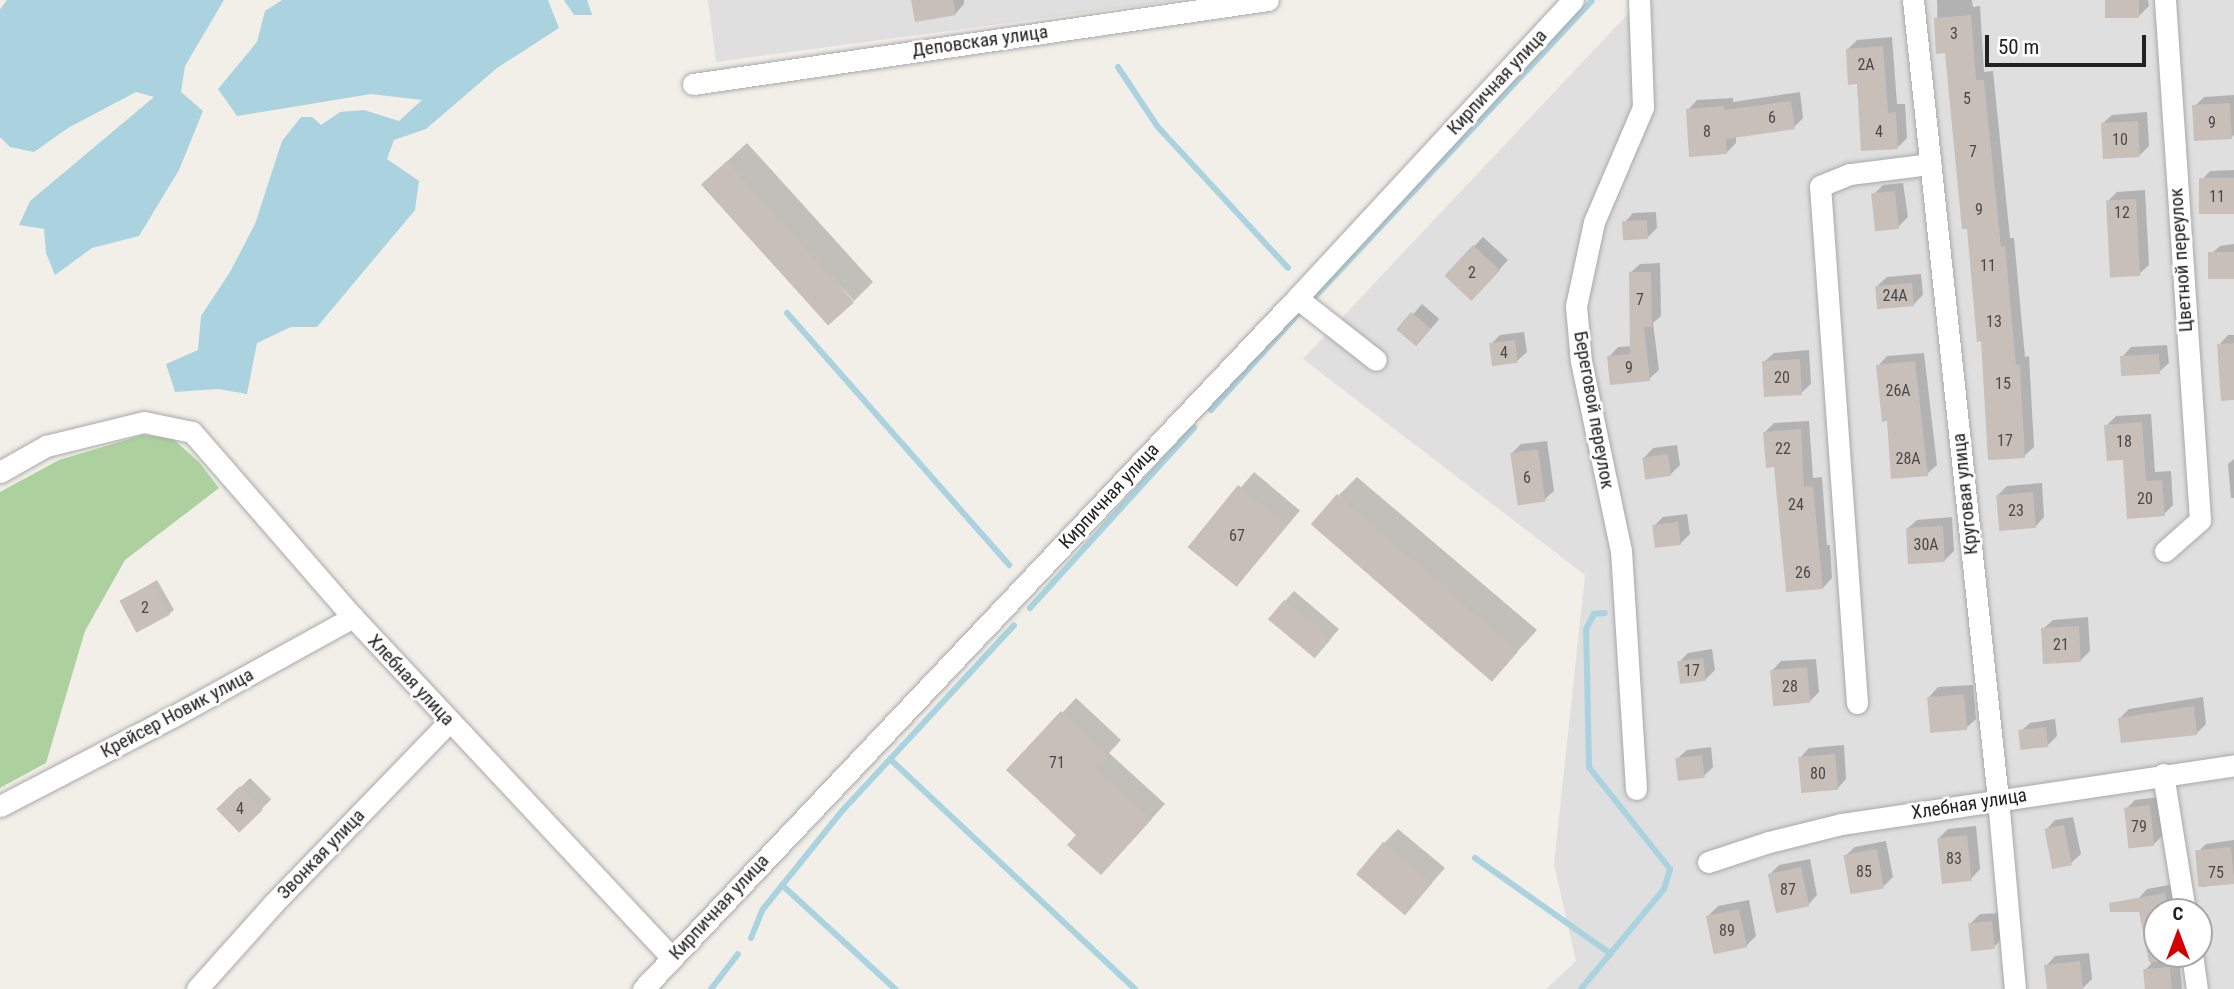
<!DOCTYPE html>
<html>
<head>
<meta charset="utf-8">
<style>
	body { margin:0 }
	#map { position:relative; width:2234px; height:989px; overflow:hidden; background:#f2efe9; font-family:"Roboto Condensed",sans-serif }
	div>[style] { position:absolute }
	[style*='--x'] { left:calc(var(--x)*1px); top:calc(var(--y)*1px); width:calc(var(--w)*1px); rotate:calc(var(--a)*1deg) }
	.residential>* { inset:0; background:#e0dfdf }
	.forest>* { inset:0; background:#add19e }
	.water>* { inset:0; background:#aad3df }
	.shadow>* { inset:0; background:#0003; transform-origin:0 0 }
	.stream>* { height:6px; margin:-3px; padding:0 3px; transform-origin:3px; border-radius:3px; background:#aad3df }
	.building>* { inset:0; background:#c7bfb8; transform-origin:0 0 }
	.roads { filter:drop-shadow(0 0 2px #a9a9a9) drop-shadow(0 0 2px #a9a9a9) }
	.minor>* { height:21px; margin:-10.5px; padding:0 10.5px; transform-origin:10.5px; border-radius:10.5px; background:#fff }
	span { translate:-50% -50%; white-space:nowrap; text-align:center; line-height:1.15; -webkit-text-stroke:5px #fff; paint-order:stroke }
	.number-label { font-size:16px; color:#4b4948 }
	.number-label span { -webkit-text-stroke-width:0 }
	.street-label { font-size:19px; color:#222 }
	.north { position:absolute; left:2143px; top:898px; width:70px; height:70px; box-sizing:border-box; background:#fff; border:2px solid #a7a7a7; border-radius:50%; rotate:0deg; font-size:19px; font-weight:700; line-height:28px; text-align:center; color:#222 }
	.north::after { content:''; display:block; margin:auto; width:24px; height:32px; background:#d40000; clip-path:polygon(50% 0,100% 100%,50% 72%,0 100%) }
	.scale { position:absolute; left:1985px; top:35px; width:161px; height:32px; box-sizing:border-box; border:4px solid #222; border-top:0; padding-left:9px; font-size:21px; line-height:24px; white-space:nowrap; color:#222; -webkit-text-stroke:5px #fff; paint-order:stroke }
</style>
</head>
<body>
<div id="map">
	<div class="residential">
		<i style="clip-path:polygon(708px 0,1181px 0,716px 62px)"></i>
		<i style="clip-path:polygon(evenodd,1641px 0,2234px 0,2234px 989px,1546px 989px,1576px 961px,1554px 864px,1585px 575px,1303px 359px,1641px 0,2157px 912px,2199px 912px,2199px 954px,2157px 954px,2157px 912px)"></i>
	</div>
	<div class="forest">
		<i style="clip-path:polygon(143px 435px,173px 439px,199px 462px,219px 488px,125px 560px,85px 631px,46px 763px,0 788px,0 492px,59px 460px)"></i>
	</div>
	<div class="water">
		<i style="clip-path:polygon(7px 0,224px 0,185px 66px,181px 92px,203px 111px,179px 170px,139px 236px,92px 248px,55px 275px,46px 253px,44px 229px,19px 225px,30px 201px,154px 97px,136px 92px,68px 128px,34px 152px,10px 147px,0 137px,0 9px)"></i>
		<i style="clip-path:polygon(282px 0,548px 0,559px 28px,497px 68px,426px 129px,394px 140px,387px 159px,419px 181px,415px 210px,317px 327px,291px 327px,257px 343px,247px 394px,218px 389px,175px 392px,166px 364px,198px 350px,201px 316px,230px 272px,255px 224px,282px 141px,301px 117px,312px 117px,321px 125px,340px 112px,364px 110px,399px 121px,422px 100px,371px 94px,237px 116px,218px 89px,257px 42px,265px 11px)"></i>
		<i style="clip-path:polygon(564px 0,587px 0,592px 15px,574px 15px)"></i>
	</div>
	<div class="shadow">
		<i style="clip-path:polygon(914px 0,964px 0,964px 4px,955px 14px)"></i>
		<i style="clip-path:polygon(1937px 0,1972px 0,1973px 7px,1980px 6px,1984px 72px,1993px 71px,2010px 238px,2014px 238px,2025px 357px,2029px 356px,2034px 447px,2024px 456px,1983px 340px,1946px 51px,1938px 52px)"></i>
		<i style="clip-path:polygon(2107px 0,2148px 0,2149px 6px,2139px 16px)"></i>
		<i style="clip-path:polygon(1892px 37px,1897px 104px,1905px 104px,1907px 138px,1898px 147px,1858px 82px,1848px 49px,1857px 40px)"></i>
		<i style="clip-path:polygon(1800px 92px,1803px 118px,1794px 127px,1736px 136px,1736px 143px,1727px 152px,1688px 110px,1697px 100px,1733px 98px,1733px 102px)"></i>
		<i style="clip-path:polygon(2234px 95px,2234px 135px,2231px 138px,2194px 107px,2204px 97px)"></i>
		<i style="clip-path:polygon(2147px 112px,2149px 146px,2140px 155px,2102px 124px,2112px 115px)"></i>
		<i style="clip-path:polygon(747px 143px,873px 282px,854px 301px,723px 165px)"></i>
		<i style="clip-path:polygon(2234px 170px,2234px 212px,2201px 181px,2210px 171px)"></i>
		<i style="clip-path:polygon(1903px 183px,1908px 217px,1898px 227px,1873px 195px,1883px 185px)"></i>
		<i style="clip-path:polygon(2145px 190px,2149px 265px,2139px 274px,2108px 201px,2117px 192px)"></i>
		<i style="clip-path:polygon(1656px 212px,1657px 228px,1647px 238px,1624px 223px,1633px 213px)"></i>
		<i style="clip-path:polygon(1483px 237px,1508px 260px,1481px 290px,1446px 276px)"></i>
		<i style="clip-path:polygon(2234px 244px,2234px 278px,2210px 255px,2220px 246px)"></i>
		<i style="clip-path:polygon(1660px 263px,1661px 316px,1653px 323px,1659px 370px,1649px 379px,1609px 357px,1618px 347px,1632px 346px,1630px 273px,1640px 264px)"></i>
		<i style="clip-path:polygon(1921px 274px,1923px 295px,1913px 305px,1877px 286px,1887px 277px)"></i>
		<i style="left:1422px;top:304px;width:23px;height:34px;rotate:41deg"></i>
		<i style="clip-path:polygon(1524px 332px,1527px 352px,1517px 361px,1491px 344px,1500px 335px)"></i>
		<i style="clip-path:polygon(2228px 335px,2234px 335px,2234px 378px,2219px 345px)"></i>
		<i style="clip-path:polygon(2167px 345px,2169px 363px,2159px 372px,2122px 357px,2131px 347px)"></i>
		<i style="clip-path:polygon(1809px 350px,1811px 384px,1801px 393px,1764px 362px,1774px 353px)"></i>
		<i style="clip-path:polygon(1924px 353px,1937px 465px,1927px 474px,1888px 419px,1878px 366px,1887px 356px)"></i>
		<i style="clip-path:polygon(2151px 414px,2155px 472px,2171px 471px,2173px 505px,2164px 514px,2106px 426px,2116px 416px)"></i>
		<i style="clip-path:polygon(1809px 421px,1813px 478px,1822px 477px,1827px 545px,1830px 545px,1832px 578px,1823px 588px,1765px 432px,1774px 423px)"></i>
		<i style="clip-path:polygon(1547px 441px,1554px 491px,1544px 500px,1511px 454px,1521px 444px)"></i>
		<i style="clip-path:polygon(1677px 445px,1680px 465px,1670px 475px,1644px 458px,1653px 448px)"></i>
		<i style="clip-path:polygon(2234px 459px,2234px 498px,2231px 498px,2228px 464px)"></i>
		<i style="left:1254px;top:472px;width:60px;height:98px;rotate:40deg"></i>
		<i style="clip-path:polygon(1357px 477px,1537px 630px,1493px 678px,1339px 495px)"></i>
		<i style="clip-path:polygon(2042px 483px,2044px 517px,2035px 527px,1998px 495px,2007px 486px)"></i>
		<i style="clip-path:polygon(1687px 514px,1690px 534px,1680px 544px,1654px 526px,1663px 517px)"></i>
		<i style="clip-path:polygon(1952px 517px,1954px 551px,1945px 560px,1907px 529px,1917px 520px)"></i>
		<i style="clip-path:polygon(157px 580px,174px 610px,169px 614px,122px 601px)"></i>
		<i style="clip-path:polygon(1294px 591px,1339px 629px,1323px 648px,1269px 619px)"></i>
		<i style="clip-path:polygon(2088px 617px,2090px 651px,2081px 660px,2043px 629px,2053px 620px)"></i>
		<i style="clip-path:polygon(1712px 649px,1715px 670px,1706px 679px,1679px 662px,1688px 653px)"></i>
		<i style="clip-path:polygon(1816px 659px,1819px 692px,1809px 702px,1772px 671px,1781px 661px)"></i>
		<i style="clip-path:polygon(1973px 685px,1976px 719px,1966px 728px,1929px 697px,1938px 687px)"></i>
		<i style="clip-path:polygon(2203px 697px,2206px 724px,2196px 734px,2120px 718px,2129px 709px)"></i>
		<i style="clip-path:polygon(1076px 698px,1121px 740px,1109px 753px,1165px 804px,1115px 859px,1078px 835px,1062px 713px)"></i>
		<i style="clip-path:polygon(2055px 719px,2057px 736px,2048px 745px,2020px 732px,2030px 723px)"></i>
		<i style="clip-path:polygon(1844px 745px,1846px 779px,1837px 789px,1800px 758px,1809px 748px)"></i>
		<i style="clip-path:polygon(1711px 747px,1713px 767px,1704px 776px,1677px 759px,1687px 750px)"></i>
		<i style="left:250px;top:778px;width:30px;height:44px;rotate:45deg"></i>
		<i style="clip-path:polygon(2159px 797px,2163px 835px,2154px 844px,2126px 809px,2135px 800px)"></i>
		<i style="clip-path:polygon(2073px 817px,2081px 854px,2071px 863px,2046px 830px,2055px 820px)"></i>
		<i style="clip-path:polygon(1976px 826px,1980px 869px,1971px 879px,1939px 838px,1948px 829px)"></i>
		<i style="clip-path:polygon(1398px 829px,1445px 868px,1405px 913px,1384px 843px)"></i>
		<i style="clip-path:polygon(2234px 840px,2234px 882px,2202px 887px,2196px 854px,2206px 844px)"></i>
		<i style="clip-path:polygon(1886px 841px,1893px 877px,1884px 886px,1845px 856px,1855px 847px)"></i>
		<i style="clip-path:polygon(1810px 859px,1817px 895px,1808px 905px,1770px 874px,1779px 865px)"></i>
		<i style="clip-path:polygon(2174px 884px,2179px 912px,2157px 912px,2157px 954px,2179px 954px,2182px 989px,2146px 989px,2145px 970px,2151px 964px,2138px 899px,2147px 889px)"></i>
		<i style="clip-path:polygon(1749px 900px,1756px 936px,1746px 946px,1708px 916px,1718px 906px)"></i>
		<i style="clip-path:polygon(2001px 913px,2003px 937px,1994px 947px,1970px 924px,1980px 914px)"></i>
		<i style="clip-path:polygon(2089px 953px,2092px 979px,2082px 989px,2048px 989px,2046px 966px,2055px 956px)"></i>
	</div>
	<div class="stream">
		<i style="--x:1118;--y:67;--w:71;--a:56.5"></i>
		<i style="--x:1157;--y:126;--w:193;--a:47.3"></i>
		<i style="--x:1310;--y:302;--w:412;--a:-46.9"></i>
		<i style="--x:787;--y:313;--w:336;--a:48.6"></i>
		<i style="--x:1211;--y:410;--w:132;--a:-47.8"></i>
		<i style="--x:1030;--y:608;--w:244;--a:-47.7"></i>
		<i style="--x:890;--y:759;--w:336;--a:43.2"></i>
		<i style="--x:1475;--y:858;--w:166;--a:35.2"></i>
		<i style="--x:782;--y:885;--w:154;--a:42.6"></i>
		<i style="--x:751;--y:938;--w:31;--a:-68"></i>
		<i style="--x:763;--y:909;--w:126;--a:-51.1"></i>
		<i style="--x:842;--y:811;--w:253;--a:-47.2"></i>
		<i style="--x:711;--y:989;--w:44;--a:-52.4"></i>
		<i style="--x:1581;--y:989;--w:130;--a:-50.3"></i>
		<i style="--x:1664;--y:889;--w:21;--a:-73"></i>
		<i style="--x:1670;--y:869;--w:130;--a:-128.5"></i>
		<i style="--x:1589;--y:767;--w:138;--a:-91.2"></i>
		<i style="--x:1586;--y:629;--w:17;--a:-62"></i>
		<i style="--x:1594;--y:614;--w:11;--a:-5"></i>
	</div>
	<div class="building">
		<i style="clip-path:polygon(911px 0,953px 0,956px 15px,915px 22px)"></i>
		<i style="left:2105px;top:0;width:34px;height:18px"></i>
		<i style="clip-path:polygon(1971px 15px,1976px 80px,1984px 80px,2001px 247px,2005px 246px,2016px 365px,2020px 365px,2025px 458px,1988px 460px,1981px 341px,1977px 342px,1967px 229px,1962px 229px,1945px 53px,1936px 54px,1934px 18px)"></i>
		<i style="clip-path:polygon(1883px 46px,1888px 113px,1896px 112px,1898px 149px,1861px 151px,1857px 84px,1848px 85px,1846px 49px)"></i>
		<i style="clip-path:polygon(1791px 101px,1795px 129px,1726px 139px,1727px 154px,1689px 157px,1686px 109px,1724px 106px,1724px 110px)"></i>
		<i style="left:2230px;top:103px;width:36px;height:38px;rotate:87deg"></i>
		<i style="left:2138px;top:121px;width:36px;height:37px;rotate:87deg"></i>
		<i style="left:727px;top:161px;width:190px;height:35px;rotate:48deg"></i>
		<i style="left:2234px;top:178px;width:36px;height:35px;rotate:90deg"></i>
		<i style="left:1895px;top:191px;width:38px;height:24px;rotate:84deg"></i>
		<i style="left:2136px;top:199px;width:77px;height:30px;rotate:87deg"></i>
		<i style="left:1647px;top:220px;width:19px;height:25px;rotate:87deg"></i>
		<i style="left:1473px;top:245px;width:37px;height:42px;rotate:43deg"></i>
		<i style="left:2234px;top:252px;width:27px;height:26px;rotate:90deg"></i>
		<i style="clip-path:polygon(1629px 272px,1651px 272px,1652px 327px,1644px 327px,1650px 381px,1610px 385px,1607px 356px,1630px 354px)"></i>
		<i style="left:1912px;top:283px;width:23px;height:37px;rotate:85deg"></i>
		<i style="left:1411px;top:312px;width:26px;height:23px;rotate:40deg"></i>
		<i style="left:1515px;top:340px;width:23px;height:26px;rotate:83deg"></i>
		<i style="clip-path:polygon(2234px 343px,2234px 400px,2221px 401px,2217px 344px)"></i>
		<i style="left:2159px;top:354px;width:20px;height:39px;rotate:87deg"></i>
		<i style="left:1800px;top:359px;width:36px;height:38px;rotate:87deg"></i>
		<i style="clip-path:polygon(1915px 361px,1928px 476px,1891px 479px,1887px 421px,1882px 422px,1876px 365px)"></i>
		<i style="clip-path:polygon(2142px 422px,2146px 481px,2162px 480px,2165px 516px,2127px 519px,2123px 460px,2107px 461px,2104px 425px)"></i>
		<i style="clip-path:polygon(1801px 429px,1804px 487px,1813px 486px,1823px 589px,1786px 592px,1774px 467px,1766px 468px,1763px 432px)"></i>
		<i style="left:1538px;top:449px;width:53px;height:28px;rotate:82deg"></i>
		<i style="left:1668px;top:454px;width:22px;height:26px;rotate:82deg"></i>
		<i style="left:1238px;top:485px;width:63px;height:80px;rotate:39deg"></i>
		<i style="left:2033px;top:492px;width:36px;height:37px;rotate:85deg"></i>
		<i style="left:1337px;top:494px;width:240px;height:40px;rotate:41deg"></i>
		<i style="left:1678px;top:522px;width:23px;height:26px;rotate:83deg"></i>
		<i style="left:1943px;top:526px;width:36px;height:37px;rotate:87deg"></i>
		<i style="left:153px;top:583px;width:36px;height:38px;rotate:62deg"></i>
		<i style="left:1284px;top:600px;width:61px;height:25px;rotate:40deg"></i>
		<i style="left:2079px;top:626px;width:36px;height:38px;rotate:87deg"></i>
		<i style="left:1703px;top:658px;width:23px;height:26px;rotate:83deg"></i>
		<i style="left:1807px;top:667px;width:36px;height:37px;rotate:85deg"></i>
		<i style="left:1964px;top:694px;width:36px;height:37px;rotate:85deg"></i>
		<i style="clip-path:polygon(2194px 706px,2197px 735px,2121px 743px,2118px 718px)"></i>
		<i style="clip-path:polygon(1061px 711px,1108px 756px,1096px 769px,1152px 819px,1101px 875px,1067px 845px,1076px 835px,1006px 770px)"></i>
		<i style="left:2046px;top:727px;width:20px;height:28px;rotate:84deg"></i>
		<i style="left:1835px;top:754px;width:36px;height:37px;rotate:85deg"></i>
		<i style="left:1702px;top:755px;width:23px;height:27px;rotate:83deg"></i>
		<i style="left:240px;top:786px;width:33px;height:33px;rotate:46deg"></i>
		<i style="left:2150px;top:805px;width:41px;height:26px;rotate:84deg"></i>
		<i style="left:2064px;top:825px;width:41px;height:20px;rotate:79deg"></i>
		<i style="left:1967px;top:835px;width:46px;height:30px;rotate:84deg"></i>
		<i style="left:1383px;top:842px;width:64px;height:42px;rotate:40deg"></i>
		<i style="left:2231px;top:847px;width:37px;height:36px;rotate:85deg"></i>
		<i style="left:1877px;top:849px;width:40px;height:34px;rotate:80deg"></i>
		<i style="left:1801px;top:867px;width:40px;height:34px;rotate:78deg"></i>
		<i style="clip-path:polygon(2165px 893px,2169px 912px,2157px 912px,2157px 962px,2149px 962px,2139px 912px,2110px 912px,2109px 903px)"></i>
		<i style="left:1739px;top:909px;width:39px;height:34px;rotate:78deg"></i>
		<i style="left:1992px;top:921px;width:28px;height:24px;rotate:84deg"></i>
		<i style="clip-path:polygon(2080px 961px,2083px 989px,2047px 989px,2044px 965px)"></i>
		<i style="left:2170px;top:967px;width:22px;height:27px;rotate:85deg"></i>
	</div>
	<div class="roads">
		<div class="minor">
			<i style="--x:1913;--y:0;--w:804;--a:83.93"></i>
			<i style="--x:1998;--y:799;--w:191;--a:84.9"></i>
			<i style="--x:693;--y:84;--w:581;--a:-8.31"></i>
			<i style="--x:1297;--y:298;--w:100;--a:38.1"></i>
			<i style="--x:0;--y:472;--w:53;--a:-29.5"></i>
			<i style="--x:46;--y:446;--w:101;--a:-13.8"></i>
			<i style="--x:144;--y:422;--w:49;--a:11.8"></i>
			<i style="--x:192;--y:432;--w:245;--a:49"></i>
			<i style="--x:353;--y:617;--w:467;--a:46.9"></i>
			<i style="--x:2165;--y:551;--w:47;--a:-41.5"></i>
			<i style="--x:2200;--y:520;--w:521;--a:-93.85"></i>
			<i style="--x:1857;--y:703;--w:518;--a:-94.09"></i>
			<i style="--x:1820;--y:186;--w:32;--a:-22"></i>
			<i style="--x:1850;--y:174;--w:81;--a:-7.1"></i>
			<i style="--x:2163;--y:774;--w:140;--a:80.9"></i>
			<i style="--x:1636;--y:789;--w:238;--a:-93.6"></i>
			<i style="--x:1621;--y:551;--w:193;--a:-101.9"></i>
			<i style="--x:1581;--y:362;--w:56;--a:-95.1"></i>
			<i style="--x:1576;--y:306;--w:86;--a:-77.9"></i>
			<i style="--x:1594;--y:222;--w:125;--a:-66.9"></i>
			<i style="--x:1643;--y:107;--w:107;--a:-92.1"></i>
			<i style="--x:0;--y:806;--w:194;--a:-27.4"></i>
			<i style="--x:172;--y:717;--w:207;--a:-28.9"></i>
			<i style="--x:1708;--y:862;--w:64;--a:-18.2"></i>
			<i style="--x:1769;--y:842;--w:74;--a:-14"></i>
			<i style="--x:1841;--y:824;--w:397;--a:-8.5"></i>
			<i style="--x:2192;--y:954;--w:35;--a:82"></i>
			<i style="--x:197;--y:989;--w:114;--a:-48.2"></i>
			<i style="--x:273;--y:904;--w:253;--a:-46"></i>
			<i style="--x:643;--y:989;--w:951;--a:-46.58"></i>
			<i style="--x:1297;--y:298;--w:406;--a:-47.2"></i>
		</div>
	</div>
	<div class="number-label">
		<span style="left:1954px;top:34px">3</span>
		<span style="left:1866px;top:65px">2А</span>
		<span style="left:1967px;top:99px">5</span>
		<span style="left:1772px;top:118px">6</span>
		<span style="left:2212px;top:123px">9</span>
		<span style="left:1707px;top:132px">8</span>
		<span style="left:1879px;top:132px">4</span>
		<span style="left:2120px;top:140px">10</span>
		<span style="left:1973px;top:152px">7</span>
		<span style="left:2217px;top:197px">11</span>
		<span style="left:1979px;top:210px">9</span>
		<span style="left:2122px;top:213px">12</span>
		<span style="left:1988px;top:266px">11</span>
		<span style="left:1472px;top:273px">2</span>
		<span style="left:1895px;top:296px">24А</span>
		<span style="left:1640px;top:300px">7</span>
		<span style="left:1994px;top:322px">13</span>
		<span style="left:1504px;top:353px">4</span>
		<span style="left:1629px;top:368px">9</span>
		<span style="left:1782px;top:378px">20</span>
		<span style="left:2003px;top:384px">15</span>
		<span style="left:1898px;top:391px">26А</span>
		<span style="left:2005px;top:441px">17</span>
		<span style="left:2124px;top:442px">18</span>
		<span style="left:1783px;top:449px">22</span>
		<span style="left:1908px;top:459px">28А</span>
		<span style="left:1527px;top:478px">6</span>
		<span style="left:2145px;top:499px">20</span>
		<span style="left:1796px;top:505px">24</span>
		<span style="left:2016px;top:511px">23</span>
		<span style="left:1237px;top:536px">67</span>
		<span style="left:1926px;top:545px">30А</span>
		<span style="left:1803px;top:573px">26</span>
		<span style="left:145px;top:608px">2</span>
		<span style="left:2061px;top:645px">21</span>
		<span style="left:1692px;top:671px">17</span>
		<span style="left:1790px;top:687px">28</span>
		<span style="left:1057px;top:763px">71</span>
		<span style="left:1818px;top:774px">80</span>
		<span style="left:240px;top:809px">4</span>
		<span style="left:2139px;top:827px">79</span>
		<span style="left:1954px;top:859px">83</span>
		<span style="left:1864px;top:872px">85</span>
		<span style="left:2216px;top:873px">75</span>
		<span style="left:1788px;top:890px">87</span>
		<span style="left:1727px;top:931px">89</span>
	</div>
	<div class="street-label">
		<span style="left:980px;top:41px;rotate:-8deg">Деповская улица</span>
		<span style="left:1497px;top:82px;rotate:-47deg">Кирпичная улица</span>
		<span style="left:2181px;top:260px;rotate:-94deg">Цветной переулок</span>
		<span style="left:1594px;top:410px;rotate:80deg">Береговой переулок</span>
		<span style="left:1965px;top:494px;rotate:-96deg">Круговая улица</span>
		<span style="left:1109px;top:496px;rotate:-47deg">Кирпичная улица</span>
		<span style="left:411px;top:680px;rotate:47deg">Хлебная улица</span>
		<span style="left:177px;top:713px;rotate:-28deg">Крейсер Новик улица</span>
		<span style="left:1969px;top:804px;rotate:-9deg">Хлебная улица</span>
		<span style="left:321px;top:854px;rotate:-46deg">Звонкая улица</span>
		<span style="left:719px;top:907px;rotate:-47deg">Кирпичная улица</span>
	</div>
	<div class="north">С</div>
	<div class="scale">50 m</div>
</div>
</body>
</html>
